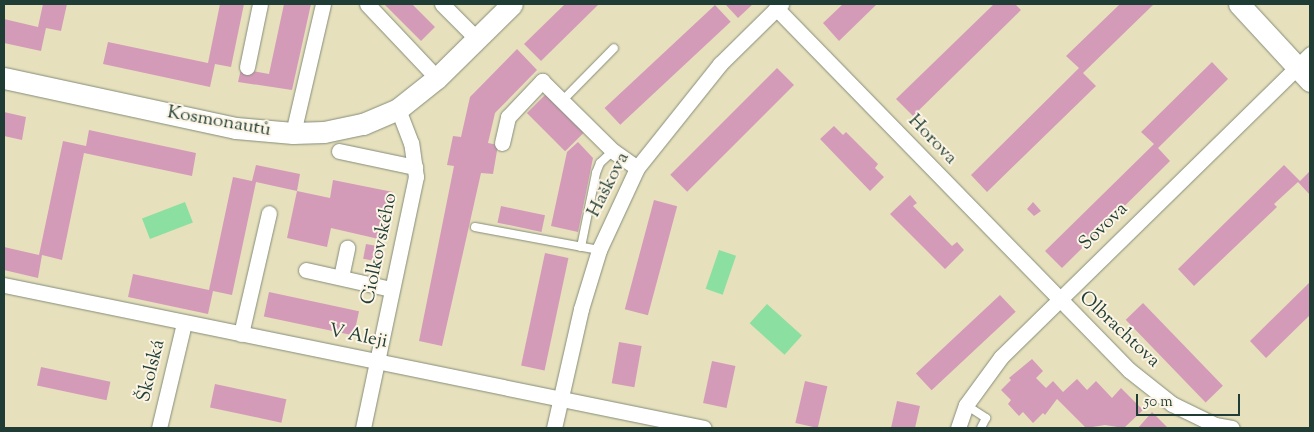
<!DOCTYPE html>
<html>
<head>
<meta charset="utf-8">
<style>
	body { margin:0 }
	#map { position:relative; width:1314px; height:432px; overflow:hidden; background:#e7e0bd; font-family:"Sorts Mill Goudy",serif }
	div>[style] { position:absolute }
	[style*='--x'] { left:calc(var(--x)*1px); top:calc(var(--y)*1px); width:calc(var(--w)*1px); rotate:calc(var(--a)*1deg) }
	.green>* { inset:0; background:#8bdfa0; transform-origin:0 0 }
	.building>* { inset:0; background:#d49bb9; transform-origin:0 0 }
	.roads { filter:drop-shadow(0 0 1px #838e78) drop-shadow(0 0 1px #838e78) }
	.lane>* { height:8px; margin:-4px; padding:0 4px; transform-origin:4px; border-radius:4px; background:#fff }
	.street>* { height:15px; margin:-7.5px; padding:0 7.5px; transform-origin:7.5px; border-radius:7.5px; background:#fff }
	.secondary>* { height:21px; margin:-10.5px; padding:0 10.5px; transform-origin:10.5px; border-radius:10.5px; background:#fff }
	span { translate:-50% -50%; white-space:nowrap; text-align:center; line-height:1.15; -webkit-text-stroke:4px #fcf5e5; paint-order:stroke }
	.street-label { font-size:19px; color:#1f3d34 }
	.frame { position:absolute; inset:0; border:5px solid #1f3d34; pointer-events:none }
	.scale { position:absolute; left:1136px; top:394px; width:104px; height:22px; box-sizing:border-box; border:2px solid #1f3d34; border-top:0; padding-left:6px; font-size:15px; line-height:18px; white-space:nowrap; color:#1f3d34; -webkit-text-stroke:4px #fcf5e5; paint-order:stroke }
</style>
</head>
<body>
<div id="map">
	<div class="green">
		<i style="left:185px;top:202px;width:22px;height:46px;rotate:69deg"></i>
		<i style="left:719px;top:250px;width:18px;height:41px;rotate:19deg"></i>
		<i style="left:767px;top:304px;width:47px;height:26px;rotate:42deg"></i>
	</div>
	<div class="building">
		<i style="clip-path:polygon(43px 4px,67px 4px,61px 31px,46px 28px,41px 51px,4px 43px,4px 19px,38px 27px)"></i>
		<i style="clip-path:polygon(220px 4px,244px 4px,231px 67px,215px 64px,210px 87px,103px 64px,108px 42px,208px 63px)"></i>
		<i style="clip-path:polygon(284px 4px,311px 4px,292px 90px,238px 82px,241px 69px,269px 74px)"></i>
		<i style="clip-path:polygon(384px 4px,412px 4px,435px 27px,421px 41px)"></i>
		<i style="clip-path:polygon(565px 4px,599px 4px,541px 61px,524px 44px)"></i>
		<i style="clip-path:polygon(725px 4px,753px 4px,738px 18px)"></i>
		<i style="clip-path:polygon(843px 4px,877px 4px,839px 41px,823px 23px)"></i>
		<i style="clip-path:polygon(994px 4px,1015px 4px,1021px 10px,913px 116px,896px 99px)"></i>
		<i style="clip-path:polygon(1120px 4px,1154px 4px,1083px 73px,1096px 86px,987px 192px,971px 175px,1079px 68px,1066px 56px)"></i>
		<i style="left:715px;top:5px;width:23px;height:151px;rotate:47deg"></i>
		<i style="clip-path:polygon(517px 49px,537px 70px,495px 113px,488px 143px,498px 145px,493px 174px,481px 173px,442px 346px,419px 341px,454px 166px,447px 165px,453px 136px,461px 137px,470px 97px)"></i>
		<i style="clip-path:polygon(1212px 62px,1228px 79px,1158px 148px,1170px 161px,1062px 268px,1045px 251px,1154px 144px,1141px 132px)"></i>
		<i style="left:777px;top:68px;width:24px;height:151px;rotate:45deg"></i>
		<i style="left:546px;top:94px;width:54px;height:27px;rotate:45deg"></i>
		<i style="clip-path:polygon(4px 112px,26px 117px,22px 140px,4px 136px)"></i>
		<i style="clip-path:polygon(834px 126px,843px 135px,846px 132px,878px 164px,875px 168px,884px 177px,870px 191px,820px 139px)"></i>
		<i style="clip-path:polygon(89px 130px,196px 153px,192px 176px,84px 153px,62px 260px,42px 255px,38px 278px,4px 270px,4px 247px,39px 255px,63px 141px,86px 146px)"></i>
		<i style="clip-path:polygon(578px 142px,593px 158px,578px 232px,551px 226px,567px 152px)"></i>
		<i style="clip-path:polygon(256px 165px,300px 174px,297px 191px,256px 182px,232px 295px,213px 291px,208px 314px,128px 297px,133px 274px,209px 290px,233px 177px,252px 181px)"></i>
		<i style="clip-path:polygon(1284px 165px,1300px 181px,1310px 171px,1310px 195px,1298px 182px,1274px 204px,1277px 207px,1194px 286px,1178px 269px)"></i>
		<i style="clip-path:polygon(333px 180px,393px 192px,383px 240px,331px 228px,327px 247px,287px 238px,297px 191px,330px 198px)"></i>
		<i style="clip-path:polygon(910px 195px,917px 203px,913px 206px,952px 246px,957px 242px,964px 250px,945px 269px,890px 214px)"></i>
		<i style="left:654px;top:200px;width:24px;height:113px;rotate:15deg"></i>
		<i style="clip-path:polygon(1033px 202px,1041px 211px,1034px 216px,1027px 209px)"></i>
		<i style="left:501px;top:206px;width:45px;height:17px;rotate:12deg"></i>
		<i style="left:366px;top:244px;width:15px;height:15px;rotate:11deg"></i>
		<i style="left:545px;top:253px;width:24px;height:115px;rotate:12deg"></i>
		<i style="clip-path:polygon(1310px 282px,1310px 315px,1266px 358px,1250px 341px)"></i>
		<i style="left:269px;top:292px;width:92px;height:25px;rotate:12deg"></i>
		<i style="left:1000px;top:295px;width:23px;height:115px;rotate:47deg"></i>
		<i style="left:1143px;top:303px;width:115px;height:24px;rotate:46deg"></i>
		<i style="left:619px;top:342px;width:23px;height:42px;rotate:10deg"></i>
		<i style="clip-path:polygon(1032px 359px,1043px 371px,1036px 378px,1046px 388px,1053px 381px,1063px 392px,1077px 379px,1087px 390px,1096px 381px,1112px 398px,1121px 388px,1143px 410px,1124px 428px,1105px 425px,1086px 428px,1057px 399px,1045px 415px,1043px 413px,1033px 423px,1023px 412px,1019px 416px,1008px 404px,1011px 400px,1001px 390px,1011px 380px,1009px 378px)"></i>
		<i style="left:712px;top:361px;width:24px;height:43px;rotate:12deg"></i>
		<i style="left:41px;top:367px;width:71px;height:19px;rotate:12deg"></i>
		<i style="left:805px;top:381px;width:23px;height:43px;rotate:13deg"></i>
		<i style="left:215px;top:384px;width:73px;height:24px;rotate:12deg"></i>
		<i style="clip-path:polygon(897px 401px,920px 406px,915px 428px,891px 428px)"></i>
		<i style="clip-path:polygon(1152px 412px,1168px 428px,1138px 428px)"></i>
	</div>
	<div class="roads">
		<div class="lane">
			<i style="--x:562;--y:101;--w:74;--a:-45.5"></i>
			<i style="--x:475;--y:227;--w:126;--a:10.5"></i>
			<i style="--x:581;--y:247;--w:76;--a:-78.5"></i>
			<i style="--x:596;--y:173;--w:11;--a:-68"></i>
			<i style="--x:600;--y:163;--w:18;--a:-43"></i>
			<i style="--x:966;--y:405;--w:24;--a:33"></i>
			<i style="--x:986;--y:418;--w:11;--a:117"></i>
		</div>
		<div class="street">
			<i style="--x:367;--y:4;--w:102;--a:46.6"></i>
			<i style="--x:442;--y:4;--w:48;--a:45"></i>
			<i style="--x:776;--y:8;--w:506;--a:45.72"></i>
			<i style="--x:1129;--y:370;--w:55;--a:38.3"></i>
			<i style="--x:1172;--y:404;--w:48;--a:26"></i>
			<i style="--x:1215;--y:425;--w:17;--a:10"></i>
			<i style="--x:247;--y:67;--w:64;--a:-78.3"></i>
			<i style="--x:293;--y:133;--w:132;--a:-76.9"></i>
			<i style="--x:502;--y:143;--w:27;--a:-77"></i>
			<i style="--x:508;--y:117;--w:50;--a:-46.6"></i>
			<i style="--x:542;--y:81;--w:100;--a:44.6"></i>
			<i style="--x:613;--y:151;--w:29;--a:35"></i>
			<i style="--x:339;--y:151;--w:78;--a:11.9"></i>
			<i style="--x:306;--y:270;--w:87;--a:12.6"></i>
			<i style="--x:341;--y:277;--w:30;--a:-78"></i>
			<i style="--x:4;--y:285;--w:714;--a:11.55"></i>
			<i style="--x:241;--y:334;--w:124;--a:-77"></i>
			<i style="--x:159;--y:428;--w:108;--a:-76.6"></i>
			<i style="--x:363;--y:428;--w:257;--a:-78.1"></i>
			<i style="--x:416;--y:177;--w:34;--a:-98"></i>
			<i style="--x:411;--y:143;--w:36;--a:-111"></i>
			<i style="--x:554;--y:428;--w:122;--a:-77.2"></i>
			<i style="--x:581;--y:309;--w:62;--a:-73"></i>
			<i style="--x:599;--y:250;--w:90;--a:-65.1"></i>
			<i style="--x:637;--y:168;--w:133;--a:-51.4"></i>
			<i style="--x:720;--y:64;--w:86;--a:-44.5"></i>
			<i style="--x:958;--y:428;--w:24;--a:-71"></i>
			<i style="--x:966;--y:405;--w:59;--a:-53.9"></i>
			<i style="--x:1001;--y:357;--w:433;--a:-44.4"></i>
		</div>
		<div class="secondary">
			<i style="--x:1239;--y:4;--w:105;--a:47.3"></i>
			<i style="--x:4;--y:78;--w:237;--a:12.2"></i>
			<i style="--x:236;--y:128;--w:57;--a:5"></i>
			<i style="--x:293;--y:133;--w:31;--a:-2"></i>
			<i style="--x:324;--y:132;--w:40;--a:-12"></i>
			<i style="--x:363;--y:124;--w:38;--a:-23"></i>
			<i style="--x:398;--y:109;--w:50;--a:-38.5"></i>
			<i style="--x:437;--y:78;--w:105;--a:-44.6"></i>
		</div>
	</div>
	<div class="street-label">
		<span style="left:219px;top:122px;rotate:10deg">Kosmonautů</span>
		<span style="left:932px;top:140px;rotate:46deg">Horova</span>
		<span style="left:609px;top:185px;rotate:-63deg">Haškova</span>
		<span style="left:1104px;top:227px;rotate:-44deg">Sovova</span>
		<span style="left:380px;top:249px;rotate:-78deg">Ciolkovského</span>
		<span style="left:1119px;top:330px;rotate:43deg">Olbrachtova</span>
		<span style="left:358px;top:337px;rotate:11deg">V Aleji</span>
		<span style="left:152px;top:371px;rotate:-76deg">Školská</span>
	</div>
	<div class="frame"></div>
	<div class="scale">50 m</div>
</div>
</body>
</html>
